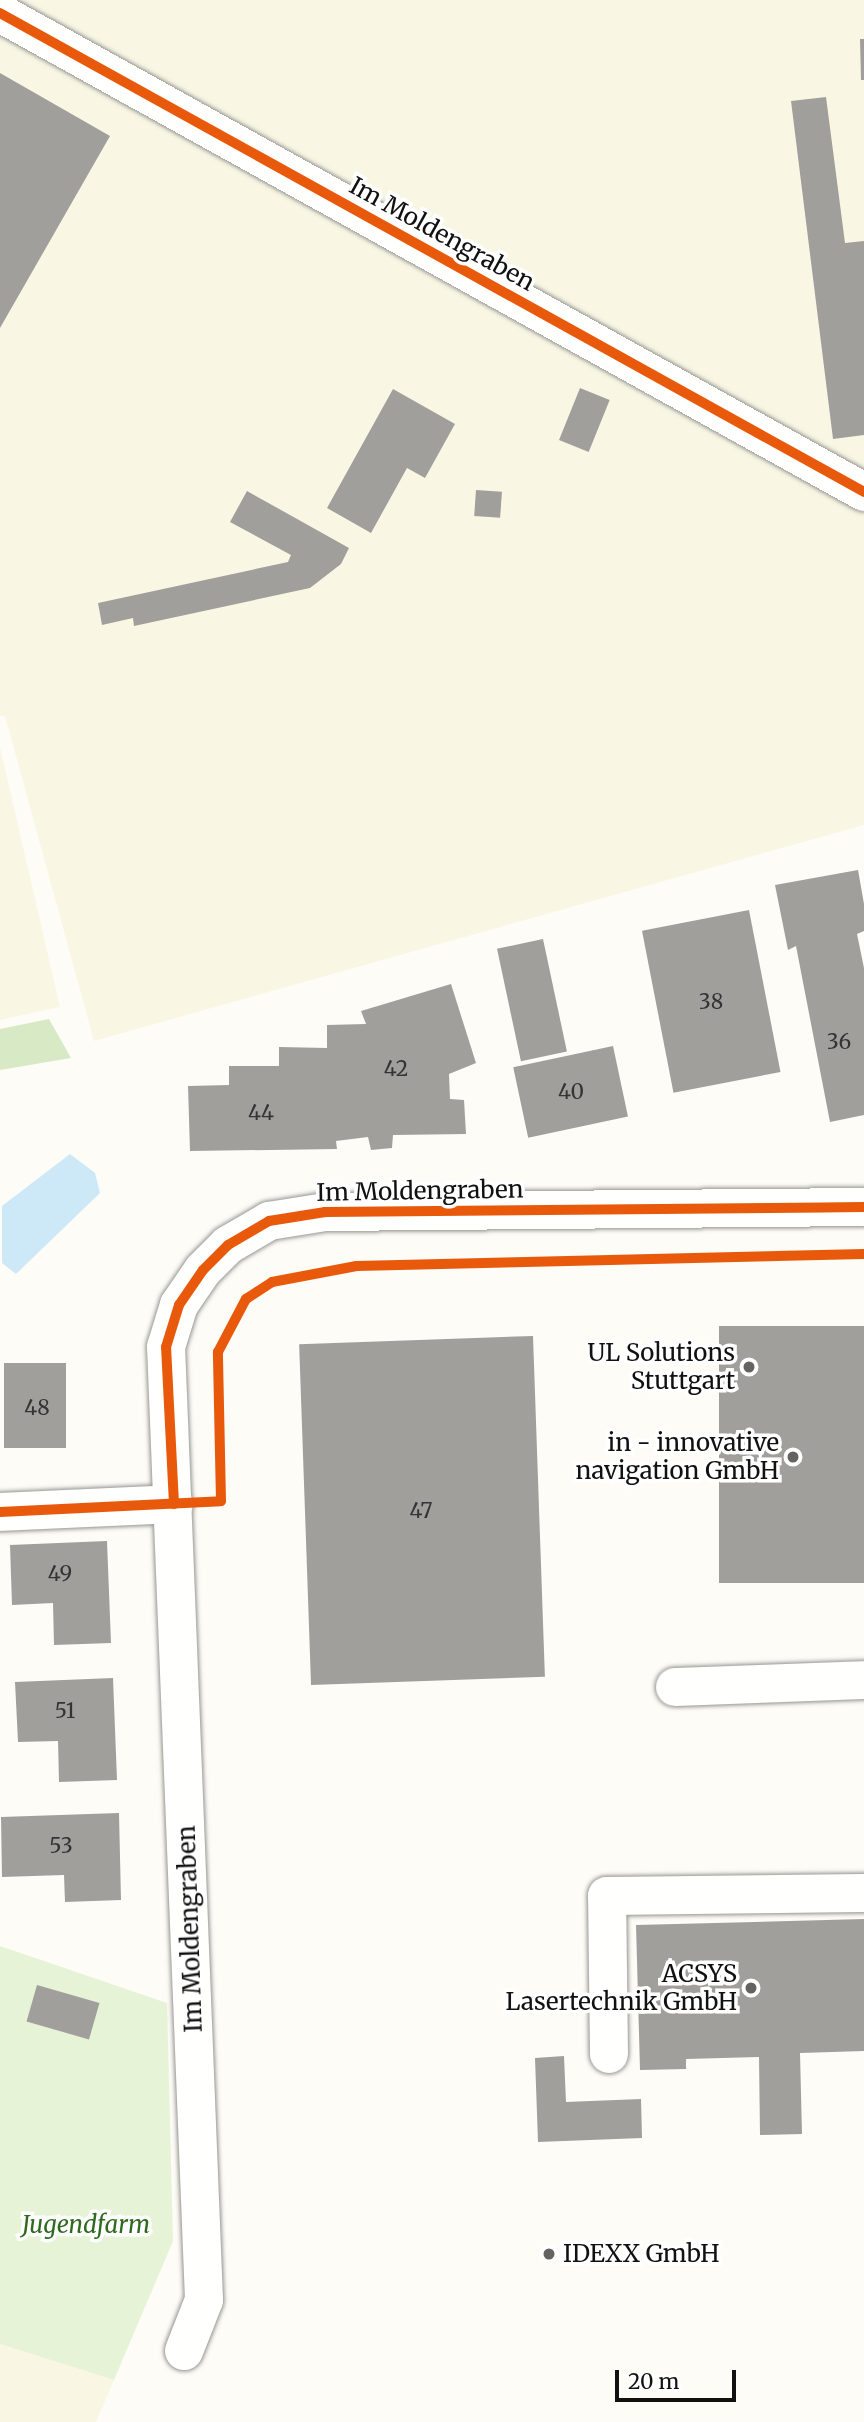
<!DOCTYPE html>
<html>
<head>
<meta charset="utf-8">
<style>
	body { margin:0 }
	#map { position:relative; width:864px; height:2422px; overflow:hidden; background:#fdfcf7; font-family:Merriweather,serif }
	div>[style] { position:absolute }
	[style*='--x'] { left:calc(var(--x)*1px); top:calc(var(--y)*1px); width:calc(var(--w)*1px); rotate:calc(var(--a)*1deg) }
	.farmland>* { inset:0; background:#f9f7e4 }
	.green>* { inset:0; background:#e7f3d7 }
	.forest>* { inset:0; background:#d8eac5 }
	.water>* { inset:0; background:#cde8f7 }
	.building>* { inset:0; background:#a19f9c; transform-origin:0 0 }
	.roads { filter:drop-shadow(0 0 2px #979795) drop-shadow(0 0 2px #979795) }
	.minor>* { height:38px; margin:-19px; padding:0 19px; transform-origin:19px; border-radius:19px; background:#fffffe }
	.cycleway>* { height:10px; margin:-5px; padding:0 5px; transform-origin:5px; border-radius:5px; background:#e8590c }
	.dots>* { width:19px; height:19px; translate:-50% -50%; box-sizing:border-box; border:4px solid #fff; border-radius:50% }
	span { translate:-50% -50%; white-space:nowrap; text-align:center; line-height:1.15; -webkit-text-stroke:7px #fff; paint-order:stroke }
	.number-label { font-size:21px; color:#353434 }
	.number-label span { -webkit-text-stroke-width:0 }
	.street-label { font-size:24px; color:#111 }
	.poi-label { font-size:24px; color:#111 }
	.right { translate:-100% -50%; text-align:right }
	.left { translate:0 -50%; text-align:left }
	.park-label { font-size:24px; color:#2f6b1f; font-style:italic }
	.scale { position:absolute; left:615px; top:2370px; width:121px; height:32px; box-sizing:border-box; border:4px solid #111; border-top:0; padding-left:9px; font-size:21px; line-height:24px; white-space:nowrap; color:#111; -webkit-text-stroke:5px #fff; paint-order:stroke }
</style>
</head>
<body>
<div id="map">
	<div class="farmland">
		<i style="clip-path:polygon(0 0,864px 0,864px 825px,94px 1041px,5px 716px,0 716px)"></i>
		<i style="clip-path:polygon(0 747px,60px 1007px,0 1020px)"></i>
		<i style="clip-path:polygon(0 2344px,114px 2380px,96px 2422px,0 2422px)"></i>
	</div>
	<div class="green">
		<i style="clip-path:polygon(0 1946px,167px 2003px,173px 2241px,114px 2380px,0 2344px)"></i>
	</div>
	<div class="forest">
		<i style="clip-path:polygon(49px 1019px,71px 1058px,0 1070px,0 1029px)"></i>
	</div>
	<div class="water">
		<i style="clip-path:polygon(70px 1154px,95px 1173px,100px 1193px,16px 1274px,2px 1263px,2px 1206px)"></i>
	</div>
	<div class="building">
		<i style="clip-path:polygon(860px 39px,864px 39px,864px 80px,861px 80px)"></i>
		<i style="clip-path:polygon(0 73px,110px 136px,0 328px)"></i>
		<i style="clip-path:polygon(826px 97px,845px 243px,864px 241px,864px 435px,833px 439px,791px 101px)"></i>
		<i style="left:580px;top:388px;width:32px;height:56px;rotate:22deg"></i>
		<i style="clip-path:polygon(393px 389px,455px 424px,425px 478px,407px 468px,371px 533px,327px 508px)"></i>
		<i style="left:476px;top:490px;width:26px;height:26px;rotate:4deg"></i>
		<i style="clip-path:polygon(247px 491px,349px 548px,341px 564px,310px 588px,134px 626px,133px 618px,102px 625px,98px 603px,288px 562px,291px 555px,230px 522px)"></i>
		<i style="clip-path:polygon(858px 870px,864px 904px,864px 931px,857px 934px,864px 968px,864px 1115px,830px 1122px,796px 946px,788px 950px,775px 885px)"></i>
		<i style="left:749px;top:910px;width:165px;height:109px;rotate:79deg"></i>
		<i style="left:543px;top:939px;width:115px;height:47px;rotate:78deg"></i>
		<i style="clip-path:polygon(451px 984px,476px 1063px,449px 1074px,450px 1099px,464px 1100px,466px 1134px,393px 1135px,392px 1148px,371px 1150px,368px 1137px,336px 1141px,337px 1149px,190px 1151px,188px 1086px,229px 1085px,229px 1066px,279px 1066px,279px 1047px,327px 1048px,327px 1025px,366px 1024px,361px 1011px)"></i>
		<i style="left:613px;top:1046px;width:72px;height:102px;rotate:78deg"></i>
		<i style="left:864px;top:1326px;width:257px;height:145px;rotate:90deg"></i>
		<i style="left:533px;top:1336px;width:341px;height:234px;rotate:88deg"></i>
		<i style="left:66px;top:1363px;width:85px;height:62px;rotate:90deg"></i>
		<i style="clip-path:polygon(107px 1541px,111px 1643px,54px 1645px,53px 1603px,12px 1605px,10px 1545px)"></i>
		<i style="clip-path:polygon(113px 1678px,117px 1780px,59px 1782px,58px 1741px,18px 1742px,15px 1682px)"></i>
		<i style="clip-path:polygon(119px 1813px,121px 1900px,65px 1902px,64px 1875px,2px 1877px,1px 1817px)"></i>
		<i style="clip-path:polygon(864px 1919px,864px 2051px,800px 2053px,802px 2134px,760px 2135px,759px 2057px,686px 2059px,686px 2069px,640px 2070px,636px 1925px)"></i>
		<i style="left:37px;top:1985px;width:65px;height:38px;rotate:16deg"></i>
		<i style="clip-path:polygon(564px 2056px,566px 2102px,641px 2099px,642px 2138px,538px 2142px,535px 2058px)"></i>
	</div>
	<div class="roads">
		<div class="minor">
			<i style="--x:0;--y:13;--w:988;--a:29"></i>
			<i style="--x:0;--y:1512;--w:174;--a:-2.6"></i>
			<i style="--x:675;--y:1687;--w:189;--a:-2.1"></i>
			<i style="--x:609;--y:2054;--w:158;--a:-90.7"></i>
			<i style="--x:607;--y:1896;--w:257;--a:-0.7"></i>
			<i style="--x:184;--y:2351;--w:55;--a:-68.6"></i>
			<i style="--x:204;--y:2300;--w:954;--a:-92.28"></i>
			<i style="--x:166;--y:1347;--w:44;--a:-72.8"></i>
			<i style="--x:179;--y:1305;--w:42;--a:-55.6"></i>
			<i style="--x:203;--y:1270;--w:35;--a:-45"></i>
			<i style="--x:228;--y:1245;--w:48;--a:-30.3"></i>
			<i style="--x:269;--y:1221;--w:57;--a:-9.1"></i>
			<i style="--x:325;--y:1212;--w:539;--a:-0.53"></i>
		</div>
	</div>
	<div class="cycleway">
		<i style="--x:0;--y:13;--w:988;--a:29"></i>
		<i style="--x:174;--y:1504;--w:157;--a:-92.9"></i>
		<i style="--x:166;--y:1347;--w:44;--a:-72.8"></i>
		<i style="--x:179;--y:1305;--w:42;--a:-55.6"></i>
		<i style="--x:203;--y:1270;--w:35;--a:-45"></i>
		<i style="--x:228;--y:1245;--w:48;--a:-30.3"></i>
		<i style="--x:269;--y:1221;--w:57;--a:-9.1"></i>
		<i style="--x:325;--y:1212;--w:539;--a:-0.53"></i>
		<i style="--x:0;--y:1512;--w:221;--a:-2.8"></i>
		<i style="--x:221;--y:1501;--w:149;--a:-91.2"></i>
		<i style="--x:218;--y:1352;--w:60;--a:-62.2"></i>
		<i style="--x:246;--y:1299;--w:31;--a:-33"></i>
		<i style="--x:272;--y:1282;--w:86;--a:-10.7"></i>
		<i style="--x:357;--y:1266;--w:507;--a:-1.36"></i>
	</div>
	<div class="dots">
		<i style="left:749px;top:1367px;background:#646362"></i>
		<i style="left:793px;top:1457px;background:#646362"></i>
		<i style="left:751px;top:1988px;background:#646362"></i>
		<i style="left:549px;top:2254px;background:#646362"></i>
	</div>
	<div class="number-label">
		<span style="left:711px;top:1002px">38</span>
		<span style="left:839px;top:1042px">36</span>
		<span style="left:396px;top:1069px">42</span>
		<span style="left:571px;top:1092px">40</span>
		<span style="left:261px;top:1113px">44</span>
		<span style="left:37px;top:1408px">48</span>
		<span style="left:421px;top:1511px">47</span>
		<span style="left:60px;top:1574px">49</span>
		<span style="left:65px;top:1711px">51</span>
		<span style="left:61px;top:1846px">53</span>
	</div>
	<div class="street-label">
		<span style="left:442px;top:234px;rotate:29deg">Im Moldengraben</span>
		<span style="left:420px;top:1191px;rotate:-1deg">Im Moldengraben</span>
		<span style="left:190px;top:1929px;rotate:-92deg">Im Moldengraben</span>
	</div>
	<div class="poi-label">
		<span class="right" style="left:735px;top:1367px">UL Solutions<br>Stuttgart</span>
		<span class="right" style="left:779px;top:1457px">in - innovative<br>navigation GmbH</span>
		<span class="right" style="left:737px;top:1988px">ACSYS<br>Lasertechnik GmbH</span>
		<span class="left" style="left:563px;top:2254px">IDEXX GmbH</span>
	</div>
	<div class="park-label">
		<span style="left:86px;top:2225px">Jugendfarm</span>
	</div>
	<div class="scale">20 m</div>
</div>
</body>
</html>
